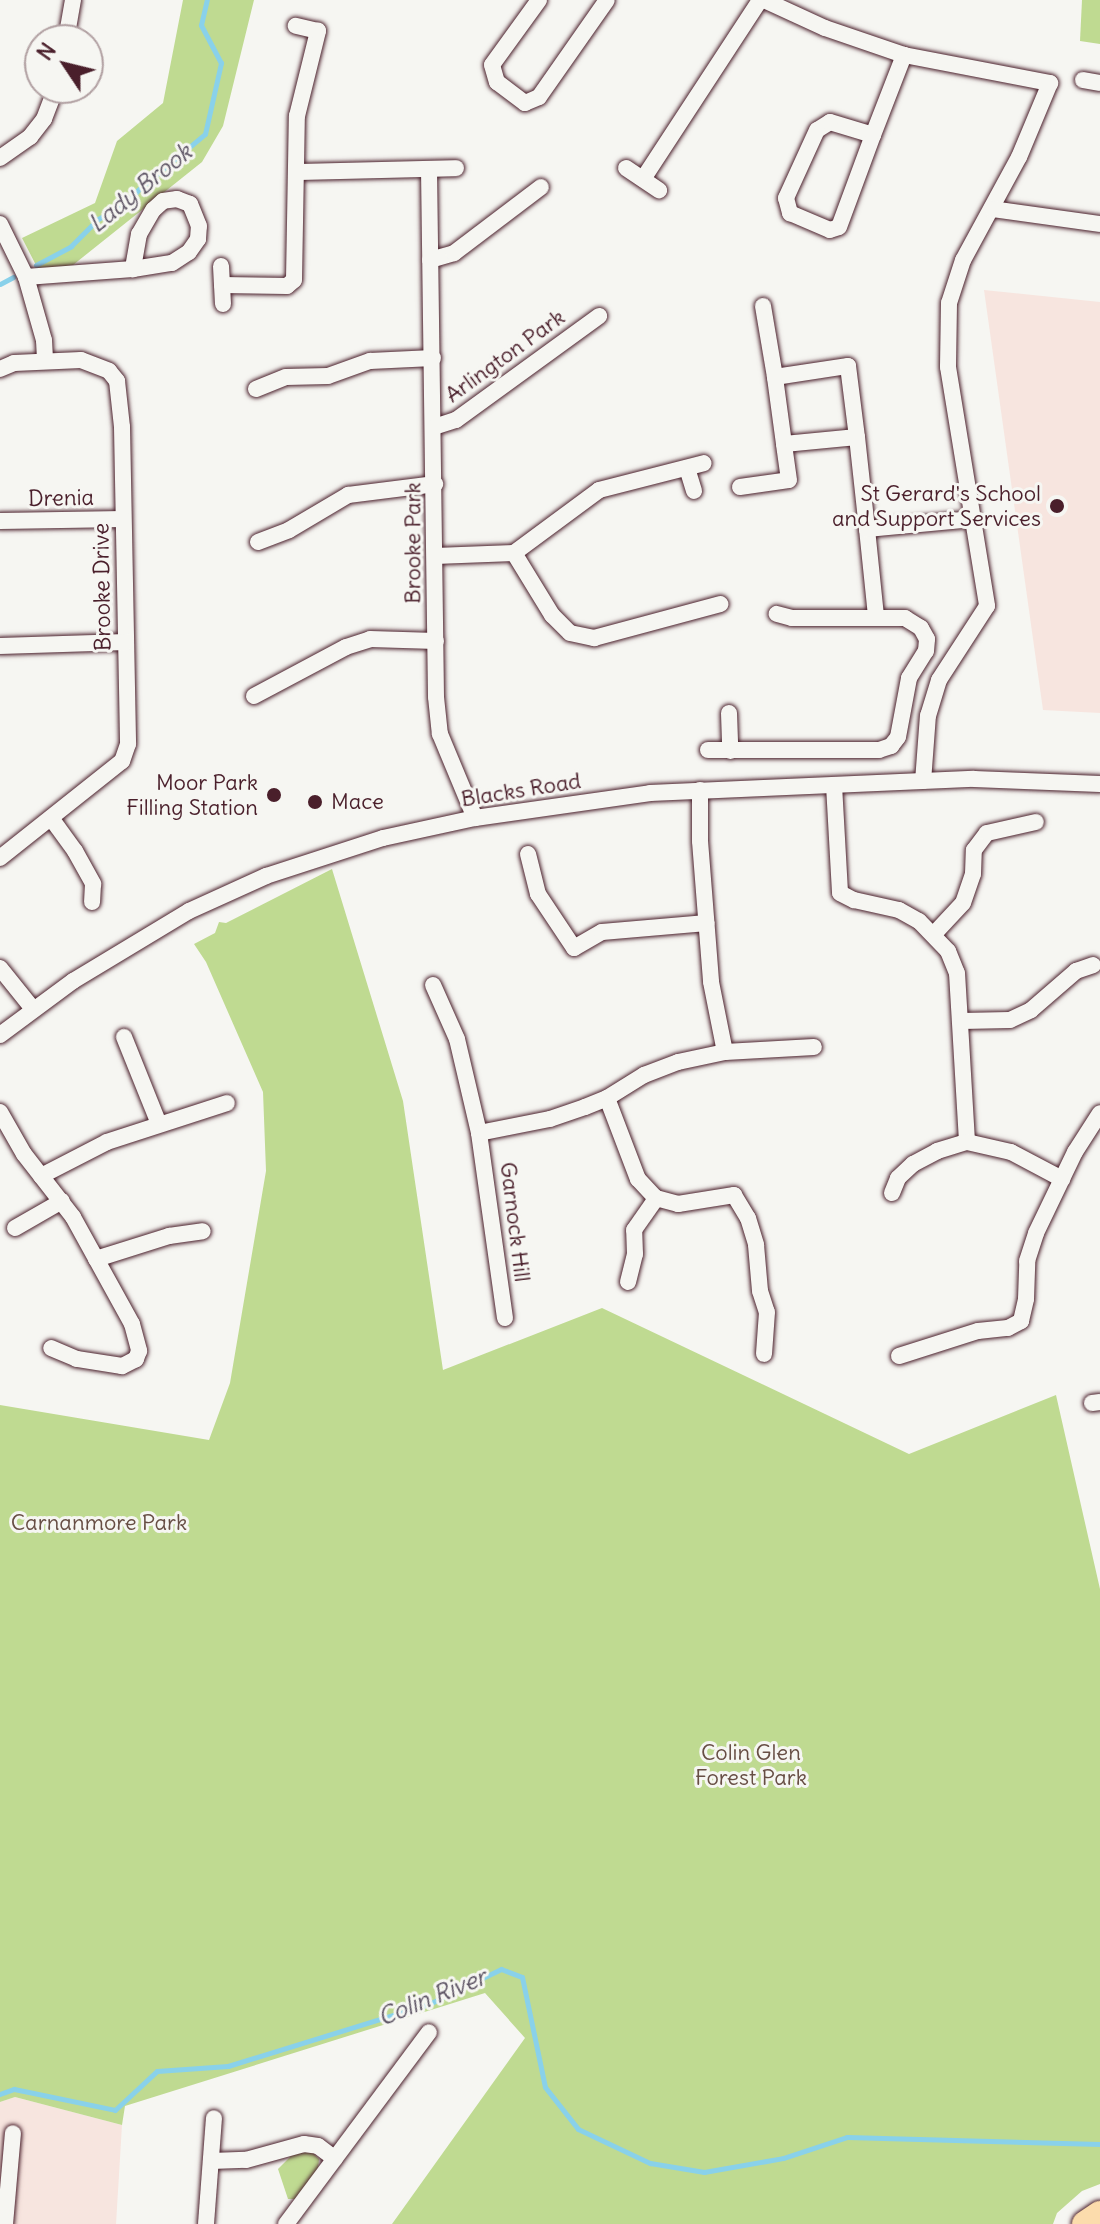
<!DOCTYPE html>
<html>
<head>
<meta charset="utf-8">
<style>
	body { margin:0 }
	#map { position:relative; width:1100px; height:2224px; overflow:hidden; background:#f6f6f2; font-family:Delius,sans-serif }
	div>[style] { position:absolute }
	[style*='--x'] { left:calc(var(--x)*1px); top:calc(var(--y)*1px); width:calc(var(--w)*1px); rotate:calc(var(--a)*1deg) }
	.built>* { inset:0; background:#f7e5df }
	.green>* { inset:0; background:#bfda91 }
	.stream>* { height:5px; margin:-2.5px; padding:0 2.5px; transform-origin:2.5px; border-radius:2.5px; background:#89d1ea }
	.roads { filter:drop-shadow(0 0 2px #4a1f2b) drop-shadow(0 0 2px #4a1f2b) }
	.minor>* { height:16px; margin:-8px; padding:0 8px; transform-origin:8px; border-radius:8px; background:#f6f6f2 }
	.trunk>* { height:26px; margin:-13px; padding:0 13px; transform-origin:13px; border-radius:13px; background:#fcdcac }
	.dots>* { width:22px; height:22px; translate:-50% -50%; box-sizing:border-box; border:4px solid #f6f6f2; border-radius:50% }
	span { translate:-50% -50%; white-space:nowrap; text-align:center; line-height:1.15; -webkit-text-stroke:6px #f6f6f2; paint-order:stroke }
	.street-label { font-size:22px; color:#4a1f2b }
	.poi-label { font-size:22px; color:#4a1f2b }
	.right { translate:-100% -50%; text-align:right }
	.left { translate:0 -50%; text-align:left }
	.park-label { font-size:22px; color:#674e44 }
	.water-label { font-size:24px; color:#5d5464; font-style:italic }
	.north { position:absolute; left:24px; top:24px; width:80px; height:80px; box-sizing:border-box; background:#f6f6f2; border:2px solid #b1a0a2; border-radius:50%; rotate:305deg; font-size:22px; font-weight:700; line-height:32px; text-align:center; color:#4a1f2b }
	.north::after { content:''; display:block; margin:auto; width:28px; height:36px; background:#4a1f2b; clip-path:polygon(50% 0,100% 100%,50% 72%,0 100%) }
</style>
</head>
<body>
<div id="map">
	<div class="built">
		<i style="clip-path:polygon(984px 290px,1100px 302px,1100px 713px,1043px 710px)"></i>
		<i style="clip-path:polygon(15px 2097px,122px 2125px,116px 2224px,0 2224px,0 2102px)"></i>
	</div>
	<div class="green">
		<i style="clip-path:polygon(183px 0,254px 0,223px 126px,202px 162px,73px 265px,39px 271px,22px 238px,95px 203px,117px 141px,163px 103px)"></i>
		<i style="clip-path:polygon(1082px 0,1100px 0,1100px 44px,1080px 41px)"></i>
		<i style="clip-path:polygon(332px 869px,403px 1101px,443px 1370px,602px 1308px,909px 1454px,1056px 1395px,1100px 1589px,1100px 2184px,1082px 2191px,1057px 2213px,1053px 2224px,392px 2224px,525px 2038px,485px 1993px,125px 2106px,122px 2125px,15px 2097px,0 2102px,0 1405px,209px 1440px,230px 1383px,266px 1171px,263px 1092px,206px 962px,194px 944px,215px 933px,219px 922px,226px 923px)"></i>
		<i style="clip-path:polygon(311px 2151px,319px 2159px,318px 2169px,296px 2199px,288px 2199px,278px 2169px,293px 2154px)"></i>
	</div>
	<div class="stream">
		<i style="--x:36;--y:265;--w:40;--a:-28"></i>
		<i style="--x:71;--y:246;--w:38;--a:-45"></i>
		<i style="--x:98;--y:219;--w:32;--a:-28"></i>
		<i style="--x:126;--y:204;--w:18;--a:-49"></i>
		<i style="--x:138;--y:190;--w:87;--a:-39.9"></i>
		<i style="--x:205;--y:134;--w:73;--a:-77.3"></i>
		<i style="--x:221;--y:63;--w:43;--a:-117.8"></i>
		<i style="--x:201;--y:25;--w:26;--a:-77"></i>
		<i style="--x:0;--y:284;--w:15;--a:-28"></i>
		<i style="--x:0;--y:2094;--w:15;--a:-20"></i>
		<i style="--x:14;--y:2089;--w:103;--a:11.7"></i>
		<i style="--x:115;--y:2110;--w:57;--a:-42.9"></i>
		<i style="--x:157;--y:2071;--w:71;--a:-4"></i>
		<i style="--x:228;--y:2066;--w:213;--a:-17.2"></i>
		<i style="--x:431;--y:2003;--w:78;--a:-25.9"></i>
		<i style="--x:501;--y:1969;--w:22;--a:21"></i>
		<i style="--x:522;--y:1977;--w:112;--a:78.2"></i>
		<i style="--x:545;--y:2087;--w:53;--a:51.8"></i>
		<i style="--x:578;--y:2129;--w:80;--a:25.3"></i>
		<i style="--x:650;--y:2163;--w:55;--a:9.5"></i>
		<i style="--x:704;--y:2172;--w:80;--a:-10"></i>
		<i style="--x:783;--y:2158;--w:67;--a:-18.2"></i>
		<i style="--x:847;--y:2137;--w:253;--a:1.6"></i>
	</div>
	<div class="roads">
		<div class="minor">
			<i style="--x:539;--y:0;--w:80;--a:125.9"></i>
			<i style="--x:492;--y:65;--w:18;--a:74"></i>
			<i style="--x:497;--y:82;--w:35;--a:37"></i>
			<i style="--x:525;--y:103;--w:15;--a:-23"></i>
			<i style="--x:539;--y:97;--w:118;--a:-55"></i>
			<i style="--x:764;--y:0;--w:67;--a:24.7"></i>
			<i style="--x:825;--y:28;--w:83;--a:18.9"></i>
			<i style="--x:904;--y:55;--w:149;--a:10.9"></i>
			<i style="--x:1050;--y:83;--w:80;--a:112.7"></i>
			<i style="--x:1019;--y:157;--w:117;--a:118.5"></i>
			<i style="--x:963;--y:260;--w:45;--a:108"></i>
			<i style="--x:949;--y:303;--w:64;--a:90.9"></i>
			<i style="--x:948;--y:367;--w:242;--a:80.7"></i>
			<i style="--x:987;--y:606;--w:88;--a:123"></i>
			<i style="--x:939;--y:680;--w:37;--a:107"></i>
			<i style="--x:928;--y:715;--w:66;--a:94.3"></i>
			<i style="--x:66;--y:40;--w:41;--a:-80.1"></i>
			<i style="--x:1083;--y:80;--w:17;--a:10"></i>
			<i style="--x:873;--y:135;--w:45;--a:-163.2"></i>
			<i style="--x:830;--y:122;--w:15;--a:148"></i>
			<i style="--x:817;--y:130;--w:75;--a:114.5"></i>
			<i style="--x:786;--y:198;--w:16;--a:75"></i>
			<i style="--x:790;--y:213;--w:43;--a:23"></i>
			<i style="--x:830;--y:230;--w:9;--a:-18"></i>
			<i style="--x:839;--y:227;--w:98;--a:-69.7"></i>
			<i style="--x:873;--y:135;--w:86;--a:-68.8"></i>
			<i style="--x:0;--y:158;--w:37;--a:-35"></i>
			<i style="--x:30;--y:137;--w:23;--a:-52"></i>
			<i style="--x:44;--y:119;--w:33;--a:-69"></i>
			<i style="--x:626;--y:168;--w:40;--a:34"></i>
			<i style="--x:429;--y:169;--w:528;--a:89.24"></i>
			<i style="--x:436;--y:697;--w:37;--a:84"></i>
			<i style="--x:440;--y:734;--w:91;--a:67.4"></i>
			<i style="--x:297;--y:172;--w:159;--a:-1.4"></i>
			<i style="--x:643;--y:179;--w:214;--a:-56.8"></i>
			<i style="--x:992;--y:209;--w:109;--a:7.9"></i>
			<i style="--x:0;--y:224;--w:59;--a:63.9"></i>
			<i style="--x:26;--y:277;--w:66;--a:74.1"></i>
			<i style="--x:44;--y:340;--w:21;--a:87"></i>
			<i style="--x:430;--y:260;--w:25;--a:-16"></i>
			<i style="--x:454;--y:253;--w:109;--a:-37.2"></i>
			<i style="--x:221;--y:266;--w:38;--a:87"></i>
			<i style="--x:26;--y:277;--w:107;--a:-4.3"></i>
			<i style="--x:133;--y:269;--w:39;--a:-9"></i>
			<i style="--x:172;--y:263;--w:20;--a:-33"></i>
			<i style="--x:189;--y:252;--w:16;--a:-55"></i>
			<i style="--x:198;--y:239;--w:13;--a:-86"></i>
			<i style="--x:199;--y:226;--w:24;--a:-112"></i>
			<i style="--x:190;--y:204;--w:14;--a:-159"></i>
			<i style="--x:177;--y:199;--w:14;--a:172"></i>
			<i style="--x:163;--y:201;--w:13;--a:138"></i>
			<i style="--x:153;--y:210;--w:28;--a:120"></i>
			<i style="--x:139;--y:234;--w:36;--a:100"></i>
			<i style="--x:222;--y:285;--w:65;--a:0.9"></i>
			<i style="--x:287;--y:286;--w:9;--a:-41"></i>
			<i style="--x:294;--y:280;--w:164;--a:-89"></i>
			<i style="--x:297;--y:116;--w:88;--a:-76.1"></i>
			<i style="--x:318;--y:31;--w:23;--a:-167"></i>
			<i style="--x:763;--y:306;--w:72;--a:80.4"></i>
			<i style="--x:0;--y:369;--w:15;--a:-23"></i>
			<i style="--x:14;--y:363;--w:67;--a:-2.6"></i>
			<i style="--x:81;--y:360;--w:30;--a:21"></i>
			<i style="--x:109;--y:371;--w:13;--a:51"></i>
			<i style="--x:117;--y:381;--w:46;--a:83.8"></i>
			<i style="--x:122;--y:427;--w:317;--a:88.9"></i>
			<i style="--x:128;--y:744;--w:18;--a:109"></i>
			<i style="--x:122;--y:761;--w:156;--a:141.5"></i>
			<i style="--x:256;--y:389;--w:32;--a:-22"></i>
			<i style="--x:286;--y:377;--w:42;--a:-1.4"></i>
			<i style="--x:328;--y:376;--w:45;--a:-19.7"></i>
			<i style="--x:370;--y:361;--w:63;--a:-2.7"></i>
			<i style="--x:434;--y:427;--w:23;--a:-18"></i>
			<i style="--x:456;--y:420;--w:177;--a:-36"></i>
			<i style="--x:857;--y:437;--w:73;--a:174.5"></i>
			<i style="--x:784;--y:444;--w:68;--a:-97.7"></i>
			<i style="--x:775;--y:377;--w:74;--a:-8.6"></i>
			<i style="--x:848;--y:366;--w:72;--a:82.8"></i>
			<i style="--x:857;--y:437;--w:93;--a:83.8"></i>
			<i style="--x:687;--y:468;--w:24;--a:73"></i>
			<i style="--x:740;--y:487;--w:49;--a:-8.1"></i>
			<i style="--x:789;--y:480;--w:36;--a:-98"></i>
			<i style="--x:0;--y:521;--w:123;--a:-0.9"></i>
			<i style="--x:258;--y:542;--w:33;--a:-21"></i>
			<i style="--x:289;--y:530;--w:69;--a:-30.7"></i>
			<i style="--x:348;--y:495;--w:88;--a:-7.2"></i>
			<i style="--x:514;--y:553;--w:73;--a:58.5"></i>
			<i style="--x:552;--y:615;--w:25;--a:45"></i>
			<i style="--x:570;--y:633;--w:25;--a:12"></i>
			<i style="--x:594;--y:638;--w:131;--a:-15"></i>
			<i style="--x:435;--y:556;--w:79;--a:-2.2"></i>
			<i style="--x:514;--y:553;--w:106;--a:-36.5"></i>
			<i style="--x:599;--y:490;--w:108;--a:-14.4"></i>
			<i style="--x:876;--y:616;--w:87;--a:-95.9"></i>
			<i style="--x:867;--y:529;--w:106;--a:-5.4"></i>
			<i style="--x:0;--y:646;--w:126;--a:-1.8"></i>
			<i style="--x:254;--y:696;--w:104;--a:-28"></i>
			<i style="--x:346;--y:647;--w:25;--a:-18"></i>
			<i style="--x:370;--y:639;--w:66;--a:1.7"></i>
			<i style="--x:729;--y:713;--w:38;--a:88"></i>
			<i style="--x:708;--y:750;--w:171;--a:0"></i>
			<i style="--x:879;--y:750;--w:13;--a:-18"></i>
			<i style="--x:891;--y:746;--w:11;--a:-52"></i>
			<i style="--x:898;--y:737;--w:60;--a:-79.4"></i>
			<i style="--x:909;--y:678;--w:32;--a:-58"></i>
			<i style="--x:926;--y:651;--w:12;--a:-85"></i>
			<i style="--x:927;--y:639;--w:13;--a:-119"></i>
			<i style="--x:921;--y:628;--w:19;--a:-148"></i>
			<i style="--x:905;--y:618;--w:113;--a:180"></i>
			<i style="--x:792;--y:618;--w:16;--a:-165"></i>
			<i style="--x:834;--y:785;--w:108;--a:86.8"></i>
			<i style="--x:840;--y:893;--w:16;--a:27"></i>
			<i style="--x:854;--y:900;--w:46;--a:12.5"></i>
			<i style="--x:899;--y:910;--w:23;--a:29"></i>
			<i style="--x:919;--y:921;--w:42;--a:46"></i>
			<i style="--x:948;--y:951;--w:24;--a:68"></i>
			<i style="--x:957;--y:973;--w:169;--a:86.6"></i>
			<i style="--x:700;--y:790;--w:51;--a:90"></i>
			<i style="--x:700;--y:841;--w:141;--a:85.5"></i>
			<i style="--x:711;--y:982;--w:71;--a:78.7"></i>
			<i style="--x:51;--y:818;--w:41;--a:54"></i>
			<i style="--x:75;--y:851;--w:38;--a:61"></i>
			<i style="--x:93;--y:884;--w:18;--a:93"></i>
			<i style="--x:528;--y:854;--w:41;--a:76"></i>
			<i style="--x:538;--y:894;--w:65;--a:56.3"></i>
			<i style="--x:574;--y:948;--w:32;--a:-30"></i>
			<i style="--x:602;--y:932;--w:105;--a:-4.9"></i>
			<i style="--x:934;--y:934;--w:42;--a:-46.9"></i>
			<i style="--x:963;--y:903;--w:31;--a:-71"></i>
			<i style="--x:973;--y:874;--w:24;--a:-88"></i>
			<i style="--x:974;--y:850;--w:21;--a:-53"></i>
			<i style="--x:987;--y:833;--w:50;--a:-12.7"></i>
			<i style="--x:0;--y:968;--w:53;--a:51.2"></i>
			<i style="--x:433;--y:985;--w:59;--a:66"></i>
			<i style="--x:457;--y:1039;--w:97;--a:76.8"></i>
			<i style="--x:962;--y:1021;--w:48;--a:-1.2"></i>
			<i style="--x:1010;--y:1020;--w:23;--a:-25"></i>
			<i style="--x:1031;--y:1010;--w:60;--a:-40.9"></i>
			<i style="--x:1076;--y:971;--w:18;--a:-19"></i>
			<i style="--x:0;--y:1035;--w:91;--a:-36.5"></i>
			<i style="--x:73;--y:981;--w:135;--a:-31.1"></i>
			<i style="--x:189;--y:911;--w:85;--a:-24.4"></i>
			<i style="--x:266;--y:876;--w:123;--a:-18"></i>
			<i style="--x:383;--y:838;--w:94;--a:-12.3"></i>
			<i style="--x:475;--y:818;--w:177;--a:-8.1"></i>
			<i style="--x:650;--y:793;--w:324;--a:-2.5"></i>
			<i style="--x:974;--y:779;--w:126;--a:2.3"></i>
			<i style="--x:124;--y:1037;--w:94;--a:68.1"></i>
			<i style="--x:607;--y:1098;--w:87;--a:69.1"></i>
			<i style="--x:638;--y:1179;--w:26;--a:47"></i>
			<i style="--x:656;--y:1198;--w:23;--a:15"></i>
			<i style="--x:678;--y:1204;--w:57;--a:-9.1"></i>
			<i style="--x:734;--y:1195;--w:27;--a:59"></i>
			<i style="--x:748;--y:1218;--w:28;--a:73"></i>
			<i style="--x:756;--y:1245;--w:46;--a:85"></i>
			<i style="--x:760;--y:1291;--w:22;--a:72"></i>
			<i style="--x:767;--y:1312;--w:42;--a:94.1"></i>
			<i style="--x:0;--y:1112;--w:48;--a:60.3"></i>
			<i style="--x:24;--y:1154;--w:80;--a:52.1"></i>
			<i style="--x:73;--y:1217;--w:122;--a:61.1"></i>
			<i style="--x:132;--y:1324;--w:28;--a:75"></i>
			<i style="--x:139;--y:1351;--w:9;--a:111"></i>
			<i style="--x:136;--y:1359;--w:16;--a:153"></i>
			<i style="--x:122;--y:1366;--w:46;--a:-171.2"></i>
			<i style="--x:77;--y:1359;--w:28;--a:-157"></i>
			<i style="--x:41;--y:1176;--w:74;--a:-27.3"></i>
			<i style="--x:107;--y:1142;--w:126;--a:-18"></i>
			<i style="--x:892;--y:1193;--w:16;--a:-68"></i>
			<i style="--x:898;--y:1178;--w:21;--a:-43"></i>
			<i style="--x:913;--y:1164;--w:27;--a:-28"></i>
			<i style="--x:937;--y:1151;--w:31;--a:-17"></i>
			<i style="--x:967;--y:1142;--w:45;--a:12.8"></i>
			<i style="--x:1011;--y:1152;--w:58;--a:27.9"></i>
			<i style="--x:15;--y:1228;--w:54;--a:-29.9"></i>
			<i style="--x:96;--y:1259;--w:77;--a:-17.5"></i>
			<i style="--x:169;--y:1236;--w:34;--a:-8"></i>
			<i style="--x:628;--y:1282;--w:29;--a:-76"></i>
			<i style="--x:635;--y:1254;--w:24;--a:-92"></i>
			<i style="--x:634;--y:1230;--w:39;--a:-55"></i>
			<i style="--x:505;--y:1318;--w:187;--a:-98"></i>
			<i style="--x:479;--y:1133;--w:72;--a:-11.2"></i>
			<i style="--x:550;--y:1119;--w:37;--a:-19"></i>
			<i style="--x:585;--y:1107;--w:24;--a:-22"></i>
			<i style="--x:607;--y:1098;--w:44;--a:-31.9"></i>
			<i style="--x:644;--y:1075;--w:36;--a:-21"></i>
			<i style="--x:678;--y:1062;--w:48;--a:-12"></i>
			<i style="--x:725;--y:1052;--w:89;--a:-3.2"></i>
			<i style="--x:899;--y:1356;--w:83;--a:-17.6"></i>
			<i style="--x:978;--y:1331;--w:30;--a:-6"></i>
			<i style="--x:1008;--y:1328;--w:15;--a:-28"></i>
			<i style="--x:1021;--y:1321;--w:23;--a:-77"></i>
			<i style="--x:1026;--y:1299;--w:38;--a:-88"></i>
			<i style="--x:1027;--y:1261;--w:29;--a:-72"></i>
			<i style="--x:1036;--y:1233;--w:90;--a:-64.3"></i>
			<i style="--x:1075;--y:1152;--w:46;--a:-57.3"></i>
			<i style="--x:1092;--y:1403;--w:8;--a:-7"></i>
			<i style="--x:211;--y:2161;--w:35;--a:-2"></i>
			<i style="--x:246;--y:2160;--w:60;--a:-15.4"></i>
			<i style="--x:304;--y:2144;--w:14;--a:8"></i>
			<i style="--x:318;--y:2146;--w:21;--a:37"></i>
			<i style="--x:5;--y:2224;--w:91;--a:-85"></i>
			<i style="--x:206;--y:2224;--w:106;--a:-85.7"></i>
			<i style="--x:286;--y:2224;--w:239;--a:-53.3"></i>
		</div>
		<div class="trunk">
			<i style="--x:1085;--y:2224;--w:18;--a:-34"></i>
		</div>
	</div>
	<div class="dots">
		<i style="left:1057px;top:506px;background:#4a1f2b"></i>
		<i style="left:274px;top:795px;background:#4a1f2b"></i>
		<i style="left:315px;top:802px;background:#4a1f2b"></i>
	</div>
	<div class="street-label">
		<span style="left:505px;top:356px;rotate:-36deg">Arlington Park</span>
		<span style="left:61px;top:498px;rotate:-1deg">Drenia</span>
		<span style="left:413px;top:543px;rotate:-90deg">Brooke Park</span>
		<span style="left:102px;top:587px;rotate:-91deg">Brooke Drive</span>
		<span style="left:521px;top:790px;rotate:-9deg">Blacks Road</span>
		<span style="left:515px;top:1222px;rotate:83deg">Garnock Hill</span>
	</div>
	<div class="poi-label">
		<span class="right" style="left:1041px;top:506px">St Gerard's School<br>and Support Services</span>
		<span class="right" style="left:258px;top:795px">Moor Park<br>Filling Station</span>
		<span class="left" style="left:331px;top:802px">Mace</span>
	</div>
	<div class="park-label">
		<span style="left:99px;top:1523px">Carnanmore Park</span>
		<span style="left:751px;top:1765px">Colin Glen<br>Forest Park</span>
	</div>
	<div class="water-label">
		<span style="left:140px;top:188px;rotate:-39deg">Lady Brook</span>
		<span style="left:432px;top:1997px;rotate:-22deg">Colin River</span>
	</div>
	<div class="north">N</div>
</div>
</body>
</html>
